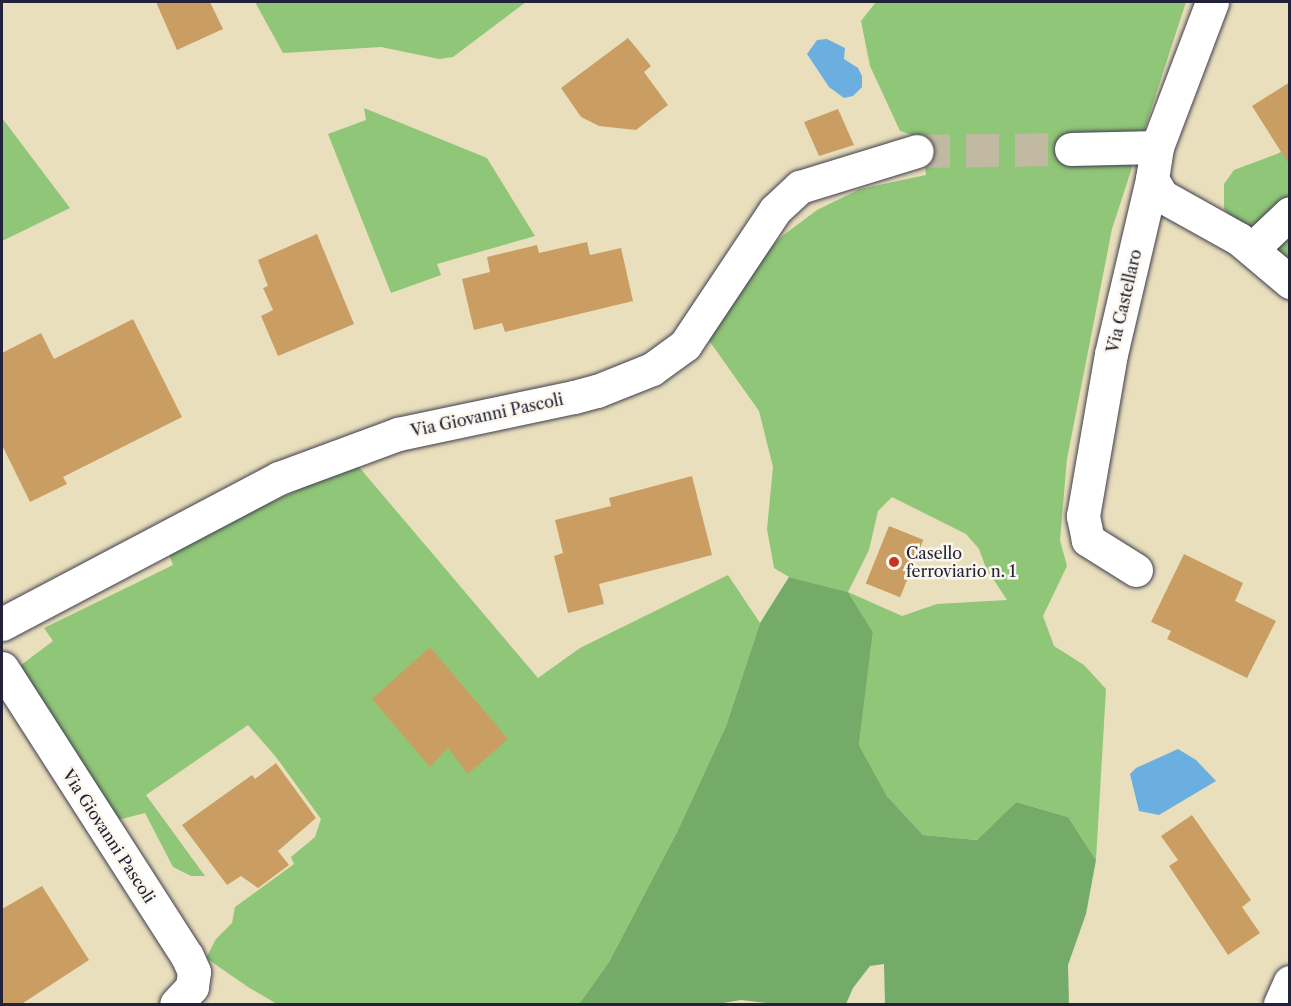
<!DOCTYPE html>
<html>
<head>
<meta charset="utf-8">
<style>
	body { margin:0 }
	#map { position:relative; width:1291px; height:1006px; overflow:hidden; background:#e9dfbc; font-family:"Libre Caslon Text",serif }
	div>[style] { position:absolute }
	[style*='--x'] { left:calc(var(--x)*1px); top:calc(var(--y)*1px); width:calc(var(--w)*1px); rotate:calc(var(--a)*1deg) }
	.green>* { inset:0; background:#90c678 }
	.forest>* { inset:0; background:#74ab68 }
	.water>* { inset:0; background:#6aafe0 }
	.building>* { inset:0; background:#ca9e63; transform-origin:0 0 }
	.minor-tunnel>* { height:33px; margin-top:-16.5px; transform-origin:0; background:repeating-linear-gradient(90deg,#c1b9a2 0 33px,transparent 0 49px) }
	.roads { filter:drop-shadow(0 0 2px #403e4e) drop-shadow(0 0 2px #403e4e) }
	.minor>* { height:33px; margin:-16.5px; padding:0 16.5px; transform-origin:16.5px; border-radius:16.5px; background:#fff }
	.dots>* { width:16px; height:16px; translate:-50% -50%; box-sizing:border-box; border:3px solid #fbf7ec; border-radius:50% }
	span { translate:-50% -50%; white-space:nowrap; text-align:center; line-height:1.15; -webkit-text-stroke:5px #fbf7ec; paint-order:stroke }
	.street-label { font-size:16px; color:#22223b }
	.poi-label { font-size:16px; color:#22223b }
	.left { translate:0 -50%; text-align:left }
	.frame { position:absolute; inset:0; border:3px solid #22223b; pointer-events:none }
</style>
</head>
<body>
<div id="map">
	<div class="green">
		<i style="clip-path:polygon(255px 2px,526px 2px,453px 57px,439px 59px,381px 47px,283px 53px)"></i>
		<i style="clip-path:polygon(evenodd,876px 2px,1186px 2px,1112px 229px,1067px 459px,1060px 540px,1067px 566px,1043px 616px,1054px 646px,1084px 665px,1106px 689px,1096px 860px,1068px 817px,1016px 802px,977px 840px,923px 835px,887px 796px,859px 745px,873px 632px,848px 592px,789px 577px,774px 568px,767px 529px,773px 467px,759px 411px,708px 339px,744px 276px,781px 237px,817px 210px,860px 189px,926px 175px,922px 138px,900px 131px,870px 66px,861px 21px,876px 2px,892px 497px,966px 534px,979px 549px,986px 568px,1007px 600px,937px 604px,902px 616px,848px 592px,869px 550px,878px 511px,892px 497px)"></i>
		<i style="clip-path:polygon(364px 108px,487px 158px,535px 236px,437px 264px,441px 275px,391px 293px,328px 134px,366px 120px)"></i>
		<i style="clip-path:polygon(2px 118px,70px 208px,2px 241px)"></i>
		<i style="clip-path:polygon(1289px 147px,1289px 275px,1263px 253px,1224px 209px,1224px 184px,1234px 170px,1277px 154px)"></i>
		<i style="clip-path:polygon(359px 467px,538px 678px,580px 648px,728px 575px,760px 623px,726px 726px,677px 832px,609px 962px,579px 1004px,277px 1004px,248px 987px,206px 958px,216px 939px,232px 923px,235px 907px,294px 864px,291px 857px,315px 837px,321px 819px,276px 757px,248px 725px,146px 795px,205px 876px,191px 876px,173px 867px,145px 813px,114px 821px,17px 668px,53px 641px,44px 628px,173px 565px,169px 554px,217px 527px,346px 468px)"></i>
	</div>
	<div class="forest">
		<i style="clip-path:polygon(789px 577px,848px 592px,873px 632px,859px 745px,887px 796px,923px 835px,977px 840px,1016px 802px,1068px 817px,1096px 860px,1086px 914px,1068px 965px,1069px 1004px,885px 1004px,884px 964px,870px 966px,853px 988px,846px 1004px,776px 1004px,741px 1000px,717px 1004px,579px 1004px,609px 962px,677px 832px,726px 726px,760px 623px)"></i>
	</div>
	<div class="water">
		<i style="clip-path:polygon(827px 39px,845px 48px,844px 59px,858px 68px,862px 76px,862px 87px,853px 96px,844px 98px,829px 87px,807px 54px,817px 40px)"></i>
		<i style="clip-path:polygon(1178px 749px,1196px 760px,1216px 781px,1159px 815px,1139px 811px,1130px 774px,1136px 768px)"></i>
	</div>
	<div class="building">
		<i style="clip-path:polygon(156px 2px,210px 2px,223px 29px,177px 50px)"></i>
		<i style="clip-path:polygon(628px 38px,651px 66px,644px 72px,668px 105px,636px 130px,599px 126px,581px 117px,561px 88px)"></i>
		<i style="clip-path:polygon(1290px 82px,1290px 166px,1252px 106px)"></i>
		<i style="clip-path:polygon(838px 109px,854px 145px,819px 156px,804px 122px)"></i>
		<i style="clip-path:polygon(317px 234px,354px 324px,278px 356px,261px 316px,273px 310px,263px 288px,268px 286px,258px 260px)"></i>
		<i style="clip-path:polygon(587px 242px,590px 255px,621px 248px,633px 301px,505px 332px,502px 323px,474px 330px,462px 279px,490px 272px,487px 257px,537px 245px,539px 253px)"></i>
		<i style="clip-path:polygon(133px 319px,182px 417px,63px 477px,67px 484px,30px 502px,2px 445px,2px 353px,41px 333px,54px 359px)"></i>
		<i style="clip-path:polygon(692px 476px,712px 555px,599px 584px,604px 604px,568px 613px,554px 556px,563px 553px,555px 520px,611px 506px,609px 498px)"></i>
		<i style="left:889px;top:526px;width:37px;height:62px;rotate:22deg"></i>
		<i style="clip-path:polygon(1184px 554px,1243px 583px,1235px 601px,1276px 621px,1247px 678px,1167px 639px,1171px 631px,1151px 622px)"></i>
		<i style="clip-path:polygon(430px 647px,508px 739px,468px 774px,448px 748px,430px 767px,372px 699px)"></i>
		<i style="clip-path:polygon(276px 763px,316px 818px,278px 851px,289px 865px,258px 888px,241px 876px,227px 885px,182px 825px,252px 775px,255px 779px)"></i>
		<i style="clip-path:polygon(1192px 815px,1251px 900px,1242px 907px,1260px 933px,1228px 955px,1169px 866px,1178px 860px,1161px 836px)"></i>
		<i style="clip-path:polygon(42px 886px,89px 960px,20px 1005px,2px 1005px,2px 909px)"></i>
	</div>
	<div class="minor-tunnel">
		<i style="--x:917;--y:151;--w:154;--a:-0.7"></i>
	</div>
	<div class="roads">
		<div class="minor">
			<i style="--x:1071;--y:149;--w:86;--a:-1.3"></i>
			<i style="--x:1152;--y:179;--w:20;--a:60"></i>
			<i style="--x:1162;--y:196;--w:88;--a:29.2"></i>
			<i style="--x:1239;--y:239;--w:67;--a:40.1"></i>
			<i style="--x:1252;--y:249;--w:52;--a:-43.5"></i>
			<i style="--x:1136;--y:570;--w:57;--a:-148"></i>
			<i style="--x:1088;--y:540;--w:25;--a:-102"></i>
			<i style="--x:1083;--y:516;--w:164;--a:-80.2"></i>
			<i style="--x:1111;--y:354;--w:180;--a:-76.8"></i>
			<i style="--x:1152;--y:179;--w:32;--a:-81"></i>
			<i style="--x:1157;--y:147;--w:155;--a:-69.2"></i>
			<i style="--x:2;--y:624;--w:313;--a:-27.8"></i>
			<i style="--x:279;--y:478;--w:127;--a:-20.3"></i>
			<i style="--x:398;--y:434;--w:180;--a:-11.9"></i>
			<i style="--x:574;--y:397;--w:24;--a:-15"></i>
			<i style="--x:597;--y:391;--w:59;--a:-21.8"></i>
			<i style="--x:652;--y:369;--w:41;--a:-36"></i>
			<i style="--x:685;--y:345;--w:162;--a:-56.3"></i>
			<i style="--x:775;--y:210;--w:34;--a:-43"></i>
			<i style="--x:800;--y:187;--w:122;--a:-17.1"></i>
			<i style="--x:2;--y:668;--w:342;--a:57.3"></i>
			<i style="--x:187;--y:956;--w:17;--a:66"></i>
			<i style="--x:194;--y:972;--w:15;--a:98"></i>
			<i style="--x:192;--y:987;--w:23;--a:133"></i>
			<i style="--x:1280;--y:1004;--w:24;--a:-66"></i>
		</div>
	</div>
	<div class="dots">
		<i style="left:894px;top:562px;background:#c8321e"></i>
	</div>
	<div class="street-label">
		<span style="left:1124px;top:301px;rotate:-77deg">Via Castellaro</span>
		<span style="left:487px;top:415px;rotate:-12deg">Via Giovanni Pascoli</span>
		<span style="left:109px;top:836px;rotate:57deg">Via Giovanni Pascoli</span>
	</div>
	<div class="poi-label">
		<span class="left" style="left:906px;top:562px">Casello<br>ferroviario n. 1</span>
	</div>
	<div class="frame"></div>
</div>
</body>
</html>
